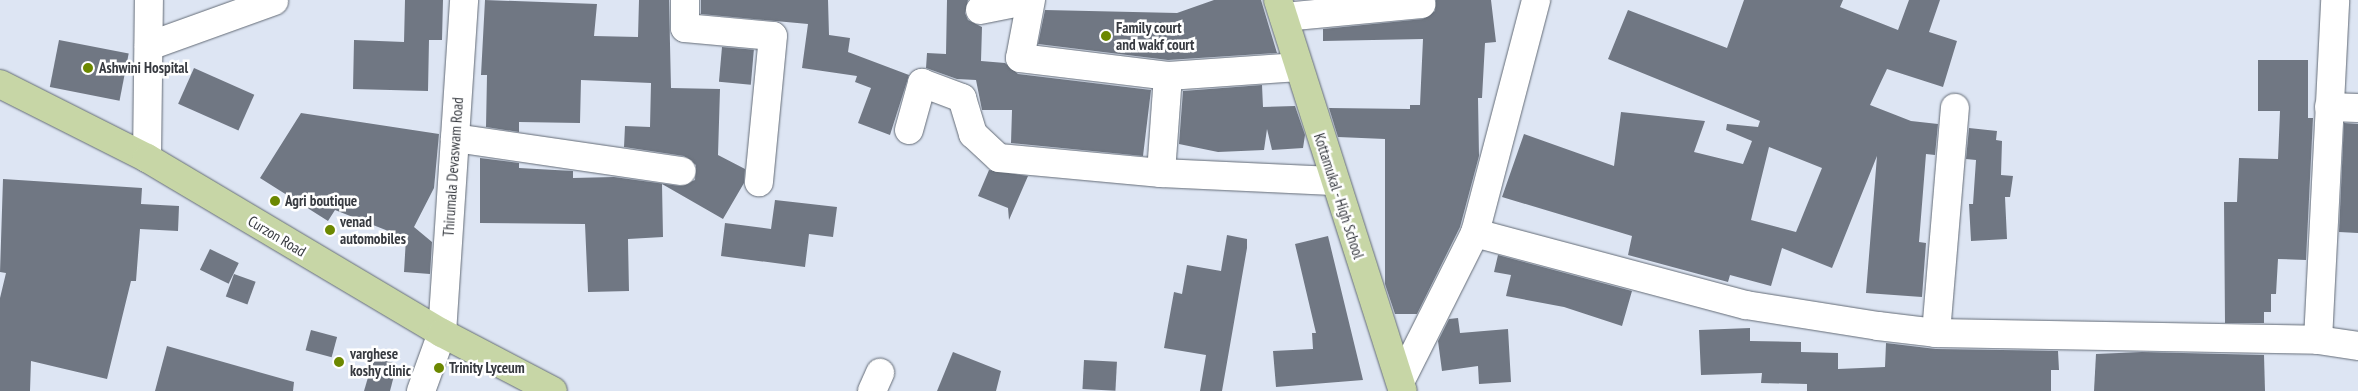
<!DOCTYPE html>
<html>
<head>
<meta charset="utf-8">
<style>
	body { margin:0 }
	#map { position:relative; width:2358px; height:391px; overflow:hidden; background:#dde5f3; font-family:"PT Sans Narrow",sans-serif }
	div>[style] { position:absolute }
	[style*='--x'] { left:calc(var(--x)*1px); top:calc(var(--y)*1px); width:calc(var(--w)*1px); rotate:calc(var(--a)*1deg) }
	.building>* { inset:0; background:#707783; transform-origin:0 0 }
	.roads { filter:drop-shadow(0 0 1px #636b76) drop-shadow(0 0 1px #636b76) }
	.minor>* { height:28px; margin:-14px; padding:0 14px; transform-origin:14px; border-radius:14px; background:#fff }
	.major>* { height:28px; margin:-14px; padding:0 14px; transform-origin:14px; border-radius:14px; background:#c7d6a6 }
	.dots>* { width:14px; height:14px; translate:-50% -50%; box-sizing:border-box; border:2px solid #fff; border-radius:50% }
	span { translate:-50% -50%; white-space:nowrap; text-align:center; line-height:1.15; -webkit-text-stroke:5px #fff; paint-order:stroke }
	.poi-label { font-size:15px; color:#373a40; font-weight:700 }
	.left { translate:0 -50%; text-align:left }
	.street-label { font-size:15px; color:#373a40 }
</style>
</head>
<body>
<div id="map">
	<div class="building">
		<i style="clip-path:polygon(405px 0,443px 0,442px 40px,429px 40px,428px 91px,353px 89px,354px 40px,404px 42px)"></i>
		<i style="clip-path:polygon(485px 0,597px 4px,594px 36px,638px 37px,639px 0,669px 0,671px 88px,720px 89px,718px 155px,745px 169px,744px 183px,723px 219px,662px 184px,663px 237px,628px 239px,629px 291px,588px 292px,585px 224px,480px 223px,480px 158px,519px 163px,519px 168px,573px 171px,573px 178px,614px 177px,680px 186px,695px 180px,696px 165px,684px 156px,624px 147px,625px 126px,650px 127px,651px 83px,581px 80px,580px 123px,519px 122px,519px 132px,486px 127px,487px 75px,481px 75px)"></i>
		<i style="clip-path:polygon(701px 0,828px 0,829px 35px,850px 38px,848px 52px,909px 75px,890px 135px,858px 123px,871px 88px,855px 82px,857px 76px,802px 68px,808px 24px,701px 14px)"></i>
		<i style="clip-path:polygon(947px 0,968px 0,965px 13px,968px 20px,982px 27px,981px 61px,1005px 63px,1018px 74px,1151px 90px,1143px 156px,1011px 143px,1012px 110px,982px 110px,976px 80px,957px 79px,926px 68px,927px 53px,946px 54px)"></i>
		<i style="clip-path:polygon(1214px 0,1261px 0,1277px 53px,1168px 60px,1038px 44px,1045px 10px,1177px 13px)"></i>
		<i style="clip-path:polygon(1436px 0,1491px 0,1496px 42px,1485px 43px,1482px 98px,1478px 98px,1479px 156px,1460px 227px,1417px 314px,1395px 314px,1385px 284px,1385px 139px,1338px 137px,1329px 108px,1410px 109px,1410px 105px,1420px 105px,1423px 39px,1323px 41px,1323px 29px,1423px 19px,1435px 11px)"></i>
		<i style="clip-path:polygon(evenodd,1744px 0,1843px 0,1840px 7px,1898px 30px,1909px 0,1940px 0,1929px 32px,1957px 41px,1943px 87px,1887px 69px,1870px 105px,1911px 121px,1938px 124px,1935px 155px,1926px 154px,1919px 242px,1926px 243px,1922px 297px,1866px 293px,1877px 156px,1832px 268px,1782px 248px,1771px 286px,1730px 275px,1728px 282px,1628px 255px,1632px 236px,1502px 197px,1524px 134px,1614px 166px,1621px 112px,1705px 121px,1694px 152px,1743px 164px,1752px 141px,1726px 130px,1727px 124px,1758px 127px,1760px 121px,1608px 59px,1628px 10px,1727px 48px,1744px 0,1769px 147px,1822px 168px,1796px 232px,1751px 220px,1769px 147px)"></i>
		<i style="left:59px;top:40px;width:71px;height:48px;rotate:11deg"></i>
		<i style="left:722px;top:47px;width:32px;height:35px;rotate:5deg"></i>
		<i style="clip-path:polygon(2258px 60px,2308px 60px,2308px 118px,2313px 118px,2306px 260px,2278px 259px,2276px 294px,2271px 294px,2271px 312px,2264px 312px,2264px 323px,2225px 323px,2224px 202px,2237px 202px,2239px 158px,2278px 159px,2280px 111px,2258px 111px)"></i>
		<i style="left:194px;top:68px;width:66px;height:39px;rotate:24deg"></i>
		<i style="clip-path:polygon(1262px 85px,1263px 107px,1295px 106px,1305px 135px,1303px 148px,1272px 150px,1267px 129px,1264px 150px,1218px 152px,1179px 144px,1183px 91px)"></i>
		<i style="clip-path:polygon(301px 113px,439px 134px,434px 188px,414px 227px,432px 242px,430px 274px,404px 272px,406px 238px,335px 210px,328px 221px,260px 178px)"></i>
		<i style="clip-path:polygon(2344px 123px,2358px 124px,2358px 233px,2339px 232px)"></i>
		<i style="clip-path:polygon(1969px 128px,1997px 131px,1996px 140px,2002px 141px,2001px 175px,2013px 176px,2010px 197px,2005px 197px,2007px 239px,1971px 241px,1969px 204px,1973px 204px,1976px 160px,1966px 159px)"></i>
		<i style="clip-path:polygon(989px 170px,1028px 176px,1009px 220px,1008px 208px,978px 196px)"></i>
		<i style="clip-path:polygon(3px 179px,142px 188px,141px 204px,179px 206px,178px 231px,140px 229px,136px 281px,131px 281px,107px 379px,31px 361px,30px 391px,0 391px,0 298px,6px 273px,0 272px)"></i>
		<i style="clip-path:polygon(775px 200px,837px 207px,833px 237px,809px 234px,805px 267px,721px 256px,725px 223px,771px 229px)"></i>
		<i style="clip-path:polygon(1227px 235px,1247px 239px,1247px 248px,1222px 391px,1200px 391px,1206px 355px,1164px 348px,1174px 292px,1182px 294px,1187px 265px,1221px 271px)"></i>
		<i style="clip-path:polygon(1328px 236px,1363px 380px,1276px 387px,1273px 351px,1313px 349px,1312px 333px,1316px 333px,1295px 244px)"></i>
		<i style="left:210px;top:249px;width:32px;height:23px;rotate:26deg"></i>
		<i style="clip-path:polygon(1498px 255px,1632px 291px,1622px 326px,1564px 307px,1506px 296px,1511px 275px,1494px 272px)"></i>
		<i style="left:234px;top:274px;width:23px;height:24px;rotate:20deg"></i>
		<i style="clip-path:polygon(1458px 318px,1460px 333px,1508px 329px,1511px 382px,1479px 384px,1478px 366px,1442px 371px,1438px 341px,1449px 319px)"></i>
		<i style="clip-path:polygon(1750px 328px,1750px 341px,1801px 342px,1801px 352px,1838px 353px,1838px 369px,1885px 367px,1886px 343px,1936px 349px,2058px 351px,2059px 370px,2051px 370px,2051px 391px,1807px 391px,1807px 384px,1761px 383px,1762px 373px,1701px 375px,1699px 330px)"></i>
		<i style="left:311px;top:330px;width:27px;height:21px;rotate:15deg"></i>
		<i style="clip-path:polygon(167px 346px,294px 382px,293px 391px,155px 391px)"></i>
		<i style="clip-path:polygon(953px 352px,1001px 371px,996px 391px,937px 391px)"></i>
		<i style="clip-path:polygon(2142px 352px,2264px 355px,2265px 391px,2094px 391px,2096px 354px)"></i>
		<i style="clip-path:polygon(374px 357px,397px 364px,390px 391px,364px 391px)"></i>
		<i style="left:1084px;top:360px;width:33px;height:29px;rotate:3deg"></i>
	</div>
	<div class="roads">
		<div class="minor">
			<i style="--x:685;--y:0;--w:28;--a:90"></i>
			<i style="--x:685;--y:28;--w:88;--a:5.2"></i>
			<i style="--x:773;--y:36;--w:147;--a:95.5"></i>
			<i style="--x:1031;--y:0;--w:59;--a:100.7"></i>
			<i style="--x:1020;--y:58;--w:149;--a:6.9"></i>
			<i style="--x:1168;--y:76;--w:131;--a:-3.9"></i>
			<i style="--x:980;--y:10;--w:51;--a:-11.3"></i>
			<i style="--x:1284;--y:17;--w:138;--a:-5.4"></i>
			<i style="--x:149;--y:46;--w:133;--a:-19.8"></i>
			<i style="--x:2329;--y:107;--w:29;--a:2"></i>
			<i style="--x:909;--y:130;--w:49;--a:-74.5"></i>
			<i style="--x:922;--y:83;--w:43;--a:20.6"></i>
			<i style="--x:962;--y:98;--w:38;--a:73"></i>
			<i style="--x:973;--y:134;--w:35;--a:43"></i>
			<i style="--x:999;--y:158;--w:163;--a:5.3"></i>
			<i style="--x:1161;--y:173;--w:172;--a:2.7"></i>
			<i style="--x:455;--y:138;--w:229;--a:8.3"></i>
			<i style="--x:147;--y:158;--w:158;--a:-89.3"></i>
			<i style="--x:1161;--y:173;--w:97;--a:-85.9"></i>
			<i style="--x:1475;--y:233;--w:280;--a:14.9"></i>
			<i style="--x:1746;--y:305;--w:134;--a:9"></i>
			<i style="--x:1878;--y:326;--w:58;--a:6.9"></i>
			<i style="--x:1936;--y:333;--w:382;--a:1"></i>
			<i style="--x:2318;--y:340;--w:340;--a:-87.1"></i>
			<i style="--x:1936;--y:333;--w:226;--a:-85.2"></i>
			<i style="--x:2318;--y:340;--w:40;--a:8.5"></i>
			<i style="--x:1401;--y:380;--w:165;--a:-63.3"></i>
			<i style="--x:1475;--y:233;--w:241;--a:-75.3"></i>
			<i style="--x:421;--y:391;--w:62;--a:-70.1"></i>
			<i style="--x:442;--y:333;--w:334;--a:-86.2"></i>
			<i style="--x:872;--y:391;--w:20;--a:-66"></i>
		</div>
		<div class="major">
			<i style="--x:1278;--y:0;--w:410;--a:72.3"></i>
			<i style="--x:0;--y:84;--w:165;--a:26.7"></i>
			<i style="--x:147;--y:158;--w:343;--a:30.7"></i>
			<i style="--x:442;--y:333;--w:125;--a:27.6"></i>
		</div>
	</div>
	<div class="dots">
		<i style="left:1106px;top:36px;background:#6c8800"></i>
		<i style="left:88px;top:68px;background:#6c8800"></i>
		<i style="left:275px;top:201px;background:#6c8800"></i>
		<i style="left:330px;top:230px;background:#6c8800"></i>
		<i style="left:339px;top:362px;background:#6c8800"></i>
		<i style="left:439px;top:368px;background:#6c8800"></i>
	</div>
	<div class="poi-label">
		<span class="left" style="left:1116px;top:36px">Family court<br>and wakf court</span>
		<span class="left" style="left:99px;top:68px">Ashwini Hospital</span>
		<span class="left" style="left:285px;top:201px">Agri boutique</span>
		<span class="left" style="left:340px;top:230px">venad<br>automobiles</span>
		<span class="left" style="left:350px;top:362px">varghese<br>koshy clinic</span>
		<span class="left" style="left:449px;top:368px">Trinity Lyceum</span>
	</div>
	<div class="street-label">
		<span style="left:453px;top:167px;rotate:-86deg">Thirumala Devaswam Road</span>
		<span style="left:1339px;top:196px;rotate:72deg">Kottamukal - High School</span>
		<span style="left:277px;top:236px;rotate:31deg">Curzon Road</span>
	</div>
</div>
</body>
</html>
